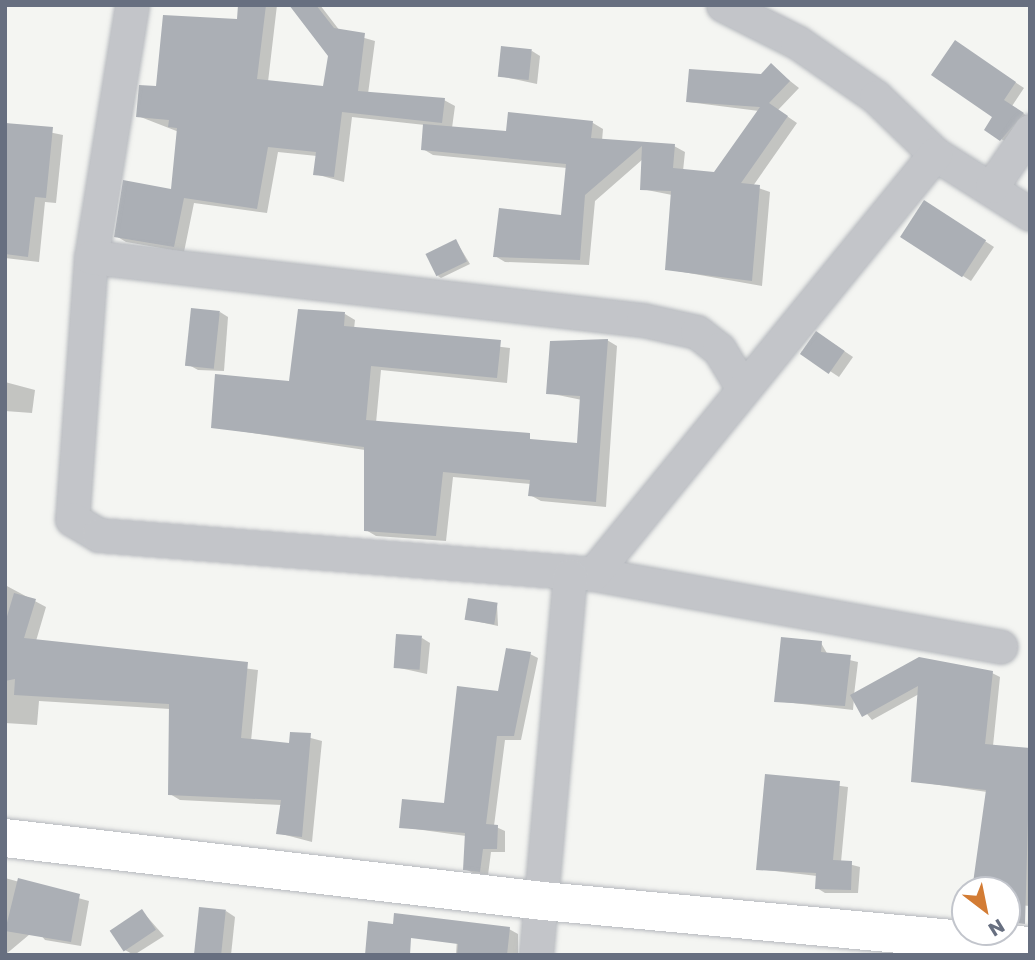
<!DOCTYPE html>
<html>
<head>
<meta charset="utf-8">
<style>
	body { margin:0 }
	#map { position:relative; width:1035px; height:960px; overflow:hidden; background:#f4f5f2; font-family:Poppins,sans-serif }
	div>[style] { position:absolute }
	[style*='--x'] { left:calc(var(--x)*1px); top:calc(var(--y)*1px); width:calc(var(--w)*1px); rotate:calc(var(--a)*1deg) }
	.shadow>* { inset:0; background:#0003 }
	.building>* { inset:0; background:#abafb5; transform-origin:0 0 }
	.roads { filter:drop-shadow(0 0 2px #b5b8bd) drop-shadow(0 0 2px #b5b8bd) }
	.street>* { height:33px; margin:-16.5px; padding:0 16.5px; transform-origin:16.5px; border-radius:16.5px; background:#c3c5c9 }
	.secondary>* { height:38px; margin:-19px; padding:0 19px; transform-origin:19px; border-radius:19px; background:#fff }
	span { translate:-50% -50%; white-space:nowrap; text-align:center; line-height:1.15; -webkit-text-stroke:7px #fff; paint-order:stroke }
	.frame { position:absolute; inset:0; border:7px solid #676f80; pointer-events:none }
	.north { position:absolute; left:951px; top:876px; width:70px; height:70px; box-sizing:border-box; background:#fff; border:2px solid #c2c5cc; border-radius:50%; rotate:148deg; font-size:19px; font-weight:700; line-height:28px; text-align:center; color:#676f80 }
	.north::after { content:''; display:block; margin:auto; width:24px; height:32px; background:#d37c34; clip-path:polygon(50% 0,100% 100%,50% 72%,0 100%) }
</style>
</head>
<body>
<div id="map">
	<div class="shadow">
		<i style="clip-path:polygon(240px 5px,277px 5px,268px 82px,325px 88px,330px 55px,301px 5px,320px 5px,340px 31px,375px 41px,368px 94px,444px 100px,455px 106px,452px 128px,507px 133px,509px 114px,593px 123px,603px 129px,602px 141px,674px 146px,685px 152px,683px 171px,715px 174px,759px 111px,688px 102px,762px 75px,771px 66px,799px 88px,778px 110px,797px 123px,753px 186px,770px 192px,762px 286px,666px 269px,672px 195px,642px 189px,643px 159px,595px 201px,589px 265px,505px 262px,495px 256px,563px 217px,567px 168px,433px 155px,423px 149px,425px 125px,352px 117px,344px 182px,315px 174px,317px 156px,278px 152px,267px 213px,194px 203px,184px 252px,126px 242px,116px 236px,172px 191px,179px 132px,138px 116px,158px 88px,238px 21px)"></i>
		<i style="clip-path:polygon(964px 48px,1024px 88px,1012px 106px,1030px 118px,1010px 144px,1001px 139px)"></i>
		<i style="clip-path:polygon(532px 51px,540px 56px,537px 84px,500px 76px)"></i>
		<i style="clip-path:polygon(5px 123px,63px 135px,56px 203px,45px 202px,39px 262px,5px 258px)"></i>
		<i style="clip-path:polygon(933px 207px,994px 247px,971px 281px,963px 276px)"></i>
		<i style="clip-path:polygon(456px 241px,470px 264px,441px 278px,438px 276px)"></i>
		<i style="clip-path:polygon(220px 312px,228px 317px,224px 371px,198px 370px,189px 365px)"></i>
		<i style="clip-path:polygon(345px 314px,355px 320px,354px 329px,510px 348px,507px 383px,381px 370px,376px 423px,579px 445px,582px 400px,548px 393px,607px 340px,617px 346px,606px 507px,541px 501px,530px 495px,531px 484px,453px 477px,446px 541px,376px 536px,366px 530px,365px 450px,213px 427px,291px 382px)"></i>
		<i style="clip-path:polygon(825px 338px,853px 357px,839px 377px,801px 352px)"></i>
		<i style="clip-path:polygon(5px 382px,35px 390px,32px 413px,5px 411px)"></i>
		<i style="clip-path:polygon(5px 585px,46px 607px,36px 641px,258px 670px,251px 741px,290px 745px,292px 733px,322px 741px,312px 842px,278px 833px,282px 805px,180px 800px,170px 794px,170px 709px,39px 701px,37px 725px,5px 723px)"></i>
		<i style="clip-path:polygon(497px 604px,498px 626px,466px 619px)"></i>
		<i style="clip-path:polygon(422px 638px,430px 643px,427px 674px,395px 667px)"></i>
		<i style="clip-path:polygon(821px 643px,828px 655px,858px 662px,854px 695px,992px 673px,1000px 677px,993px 746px,1030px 750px,1030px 906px,1007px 904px,1007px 890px,974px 890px,987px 792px,912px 781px,919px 694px,872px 720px,854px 698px,853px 710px,776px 701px)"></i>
		<i style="clip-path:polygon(530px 654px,538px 658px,521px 740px,505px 740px,494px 826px,505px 831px,505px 852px,491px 852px,488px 875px,473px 873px,465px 869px,466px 836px,401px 827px,445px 805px,500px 693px)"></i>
		<i style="clip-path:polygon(767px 776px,848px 787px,841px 862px,860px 867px,858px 893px,825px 893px,817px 888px,817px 876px,758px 869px)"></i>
		<i style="clip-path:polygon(5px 878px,89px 901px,81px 946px,45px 940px,36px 929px,5px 955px)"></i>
		<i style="clip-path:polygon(142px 911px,164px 936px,134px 955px,125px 950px)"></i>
		<i style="clip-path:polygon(226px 911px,235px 917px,231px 955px,196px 955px)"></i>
		<i style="clip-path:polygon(458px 924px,509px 929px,518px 934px,518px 955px,456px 955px)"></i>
	</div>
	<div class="building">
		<i style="clip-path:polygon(238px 5px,266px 5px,257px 79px,323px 86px,328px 56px,289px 5px,316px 5px,334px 28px,365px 33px,358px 91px,445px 98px,442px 123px,342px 112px,334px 177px,313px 175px,316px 152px,268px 147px,257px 209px,184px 198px,174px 247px,114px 237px,123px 180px,171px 189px,177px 128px,168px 127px,169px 120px,136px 117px,139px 85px,156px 86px,163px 15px,237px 19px)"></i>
		<i style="clip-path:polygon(955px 40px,1016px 82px,1004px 100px,1024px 113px,1000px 141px,984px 130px,992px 117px,931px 75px)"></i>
		<i style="left:501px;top:46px;width:31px;height:31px;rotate:6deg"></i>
		<i style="clip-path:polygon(771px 63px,790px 81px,769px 103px,788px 116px,741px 183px,760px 185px,752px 281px,665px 270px,671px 191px,640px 190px,642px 146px,585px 195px,580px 260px,493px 257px,499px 208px,561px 215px,566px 164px,421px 150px,423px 124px,506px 131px,508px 112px,593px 121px,591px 138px,675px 144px,673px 168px,714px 172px,760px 107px,686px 102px,689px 69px,761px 74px)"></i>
		<i style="clip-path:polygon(5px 123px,53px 127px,46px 198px,35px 197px,28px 257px,5px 254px)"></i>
		<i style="left:924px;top:200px;width:74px;height:44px;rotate:33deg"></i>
		<i style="left:456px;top:239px;width:25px;height:34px;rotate:64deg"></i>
		<i style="left:191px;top:308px;width:29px;height:58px;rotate:6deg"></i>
		<i style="clip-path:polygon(298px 309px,345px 312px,344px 326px,501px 340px,497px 378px,371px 366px,366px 420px,530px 433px,530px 439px,577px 443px,580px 396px,546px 394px,550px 341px,608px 339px,596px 502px,528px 496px,530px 480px,443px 472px,436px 536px,364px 531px,364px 447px,211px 428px,215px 374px,289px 381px)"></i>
		<i style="left:816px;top:331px;width:35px;height:28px;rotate:35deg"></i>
		<i style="clip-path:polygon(14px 593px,36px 599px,24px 638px,248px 662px,241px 738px,289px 743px,290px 732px,311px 733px,302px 837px,276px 834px,281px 800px,168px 795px,169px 704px,14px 695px,15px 679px,5px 681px,5px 623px)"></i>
		<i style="left:468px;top:598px;width:30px;height:22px;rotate:9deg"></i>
		<i style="left:396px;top:634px;width:26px;height:34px;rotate:4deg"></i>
		<i style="clip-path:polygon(781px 637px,822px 641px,821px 652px,851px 655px,845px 706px,774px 702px)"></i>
		<i style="clip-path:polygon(506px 648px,531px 652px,514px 736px,497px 736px,486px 824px,498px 825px,497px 849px,483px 849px,480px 872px,463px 870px,465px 833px,399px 828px,402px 799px,444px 803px,457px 686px,498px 691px)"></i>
		<i style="clip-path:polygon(919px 657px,993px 671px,985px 744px,1030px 748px,1025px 924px,1007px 922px,1007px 890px,972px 890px,986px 790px,911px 782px,918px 686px,862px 717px,850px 695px)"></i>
		<i style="clip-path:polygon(765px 774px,840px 781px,833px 860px,852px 861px,851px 890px,815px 889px,816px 873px,756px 870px)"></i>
		<i style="clip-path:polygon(18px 878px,80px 894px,71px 942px,5px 931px)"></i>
		<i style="left:199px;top:907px;width:27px;height:48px;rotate:6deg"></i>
		<i style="left:142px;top:909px;width:25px;height:39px;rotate:56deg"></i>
		<i style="clip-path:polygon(394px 913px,510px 927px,507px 955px,457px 955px,458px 944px,411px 938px,410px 955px,365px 955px,368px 921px,393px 924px)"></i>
	</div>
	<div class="roads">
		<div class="street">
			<i style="--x:132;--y:5;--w:255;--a:99.2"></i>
			<i style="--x:91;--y:257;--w:263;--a:94.1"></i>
			<i style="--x:72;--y:519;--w:31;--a:31"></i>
			<i style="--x:99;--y:535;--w:496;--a:4.5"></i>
			<i style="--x:593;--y:574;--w:414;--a:10.1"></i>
			<i style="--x:723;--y:5;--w:83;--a:26.6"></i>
			<i style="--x:797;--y:42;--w:96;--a:34.8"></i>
			<i style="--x:876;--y:97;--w:82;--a:44"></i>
			<i style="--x:935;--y:154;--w:112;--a:32.3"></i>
			<i style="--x:992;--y:186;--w:67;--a:-55.4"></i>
			<i style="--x:91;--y:257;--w:556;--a:6.51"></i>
			<i style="--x:643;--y:320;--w:55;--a:12.5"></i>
			<i style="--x:697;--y:332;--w:28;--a:38"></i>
			<i style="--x:719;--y:349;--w:44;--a:58.8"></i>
			<i style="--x:593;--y:574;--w:542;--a:-50.84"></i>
			<i style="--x:536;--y:955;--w:381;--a:-84.9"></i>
		</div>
		<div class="secondary">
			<i style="--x:5;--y:838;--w:542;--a:6.68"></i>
			<i style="--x:543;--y:901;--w:489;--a:5.3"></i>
		</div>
	</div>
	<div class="frame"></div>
	<div class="north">N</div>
</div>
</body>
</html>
